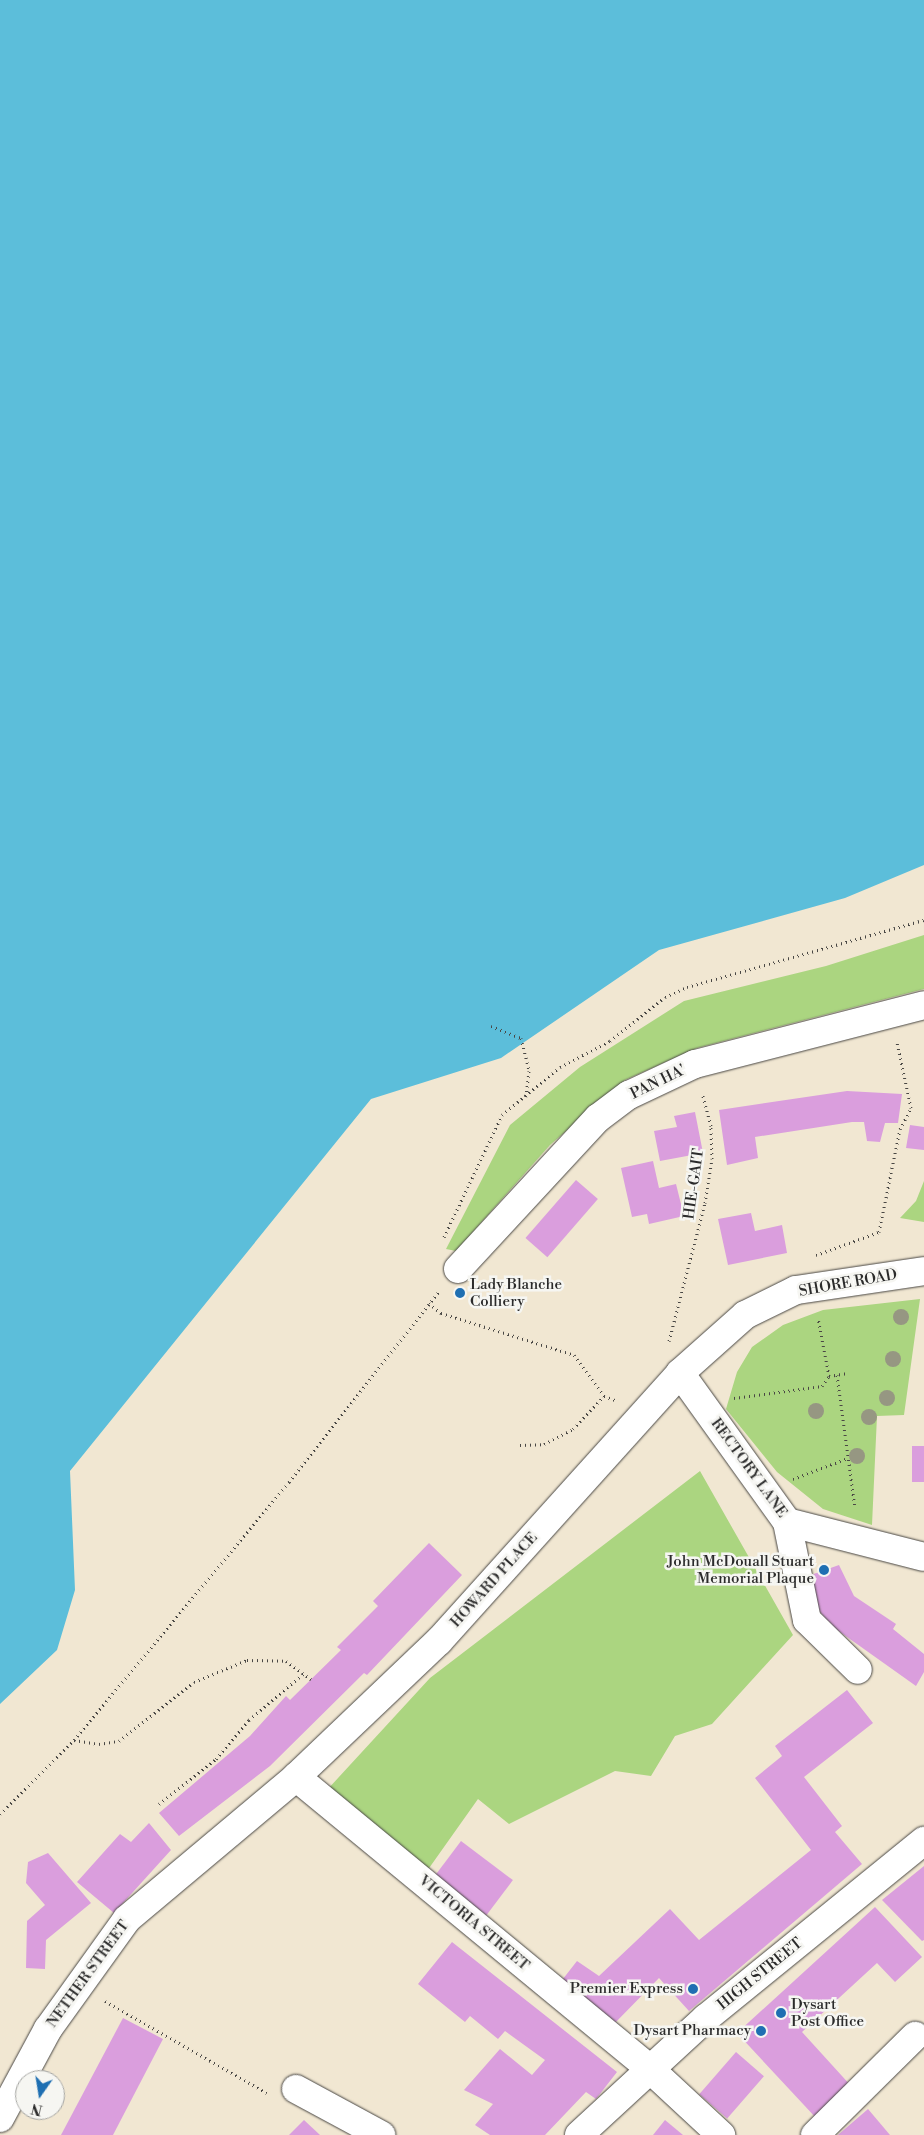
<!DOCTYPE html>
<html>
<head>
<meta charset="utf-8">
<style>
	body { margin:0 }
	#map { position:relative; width:924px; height:2135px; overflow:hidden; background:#f1e7d2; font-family:"Libre Bodoni",serif }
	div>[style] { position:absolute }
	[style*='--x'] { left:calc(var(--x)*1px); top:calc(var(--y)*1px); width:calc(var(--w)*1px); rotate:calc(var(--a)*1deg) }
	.green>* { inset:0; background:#abd580 }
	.water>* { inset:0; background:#5cbeda }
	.building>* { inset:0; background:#da9edd; transform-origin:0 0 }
	.path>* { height:3px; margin-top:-1.5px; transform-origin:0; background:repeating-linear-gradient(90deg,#494744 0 1px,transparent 0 5px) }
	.roads { filter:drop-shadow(0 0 1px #494744) drop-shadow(0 0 1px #494744) }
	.minor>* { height:28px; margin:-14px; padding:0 14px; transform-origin:14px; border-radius:14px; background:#fff }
	.trees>* { width:16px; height:16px; margin:-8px; border-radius:50%; background:#969782 }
	.dots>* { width:14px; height:14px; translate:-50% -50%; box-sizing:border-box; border:2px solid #f6f6f2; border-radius:50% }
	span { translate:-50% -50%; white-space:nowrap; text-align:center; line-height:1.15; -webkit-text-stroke:5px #f6f6f2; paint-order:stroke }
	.street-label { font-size:15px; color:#2b2b2b }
	.poi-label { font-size:15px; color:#2b2b2b }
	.left { translate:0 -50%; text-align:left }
	.right { translate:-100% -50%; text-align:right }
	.north { position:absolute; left:15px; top:2070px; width:50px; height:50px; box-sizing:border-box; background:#f6f6f2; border:1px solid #a5a5a2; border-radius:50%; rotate:193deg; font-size:14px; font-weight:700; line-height:20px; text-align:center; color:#2b2b2b }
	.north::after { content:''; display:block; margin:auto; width:18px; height:22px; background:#1f6fb2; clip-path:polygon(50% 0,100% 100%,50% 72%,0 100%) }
</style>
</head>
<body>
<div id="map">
	<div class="green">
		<i style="clip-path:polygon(924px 935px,924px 989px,697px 1048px,625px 1080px,550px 1145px,456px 1251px,446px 1249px,510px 1125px,580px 1067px,684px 1001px,826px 966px)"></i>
		<i style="clip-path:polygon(924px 1181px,924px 1222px,900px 1218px,916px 1201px)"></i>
		<i style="clip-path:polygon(920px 1299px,904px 1415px,877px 1416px,872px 1525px,823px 1509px,777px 1472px,726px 1409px,737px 1372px,752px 1347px,783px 1325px,823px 1310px)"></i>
		<i style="clip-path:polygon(700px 1471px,793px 1635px,712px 1724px,675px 1736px,651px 1776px,615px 1771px,509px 1824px,478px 1799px,427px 1871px,327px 1790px,430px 1678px)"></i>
	</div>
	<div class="water">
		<i style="clip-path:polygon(0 0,924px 0,924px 865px,845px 898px,659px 950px,501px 1058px,371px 1099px,70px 1471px,75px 1590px,57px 1650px,0 1704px)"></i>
	</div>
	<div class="building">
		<i style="clip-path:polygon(847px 1091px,902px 1094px,898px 1123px,885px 1123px,880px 1142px,867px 1141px,864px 1122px,852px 1122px,755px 1137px,758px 1158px,727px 1165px,719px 1110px)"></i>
		<i style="clip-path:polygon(695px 1112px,703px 1153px,660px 1161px,654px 1131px,677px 1127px,674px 1116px)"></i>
		<i style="clip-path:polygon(910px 1125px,924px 1127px,924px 1150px,906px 1148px)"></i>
		<i style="clip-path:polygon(653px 1161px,659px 1188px,676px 1184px,684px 1216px,649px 1224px,647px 1214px,632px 1217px,621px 1168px)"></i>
		<i style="left:576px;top:1180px;width:29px;height:77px;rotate:41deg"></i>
		<i style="clip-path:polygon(751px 1213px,755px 1231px,782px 1225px,787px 1253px,728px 1265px,718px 1219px)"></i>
		<i style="left:912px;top:1446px;width:12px;height:36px"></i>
		<i style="clip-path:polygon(429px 1543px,462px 1575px,367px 1675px,364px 1673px,270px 1766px,179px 1836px,159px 1813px,250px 1736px,286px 1696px,290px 1700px,341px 1650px,337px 1647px,378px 1606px,373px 1601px)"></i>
		<i style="clip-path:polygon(839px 1565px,854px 1596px,896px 1624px,893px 1629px,924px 1654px,924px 1672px,916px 1686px,833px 1627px,820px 1612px,808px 1576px)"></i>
		<i style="clip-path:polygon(847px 1690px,873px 1723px,804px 1777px,842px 1826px,835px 1832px,862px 1864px,689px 2011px,659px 1978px,612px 2026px,559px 1984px,577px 1961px,599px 1976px,670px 1909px,699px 1940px,811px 1850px,755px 1778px,782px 1756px,775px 1746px)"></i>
		<i style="clip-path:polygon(149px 1823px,171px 1850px,114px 1913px,77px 1882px,120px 1834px,131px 1842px)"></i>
		<i style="left:461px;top:1841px;width:65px;height:44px;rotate:37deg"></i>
		<i style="clip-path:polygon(48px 1853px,91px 1903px,46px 1940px,45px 1969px,26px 1968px,27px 1921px,45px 1905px,26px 1883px,28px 1862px)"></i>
		<i style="clip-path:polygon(924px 1866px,924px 1940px,922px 1941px,882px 1900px)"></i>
		<i style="clip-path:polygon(875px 1907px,922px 1957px,895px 1982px,877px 1963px,802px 2032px,852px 2087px,817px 2119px,737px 2033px)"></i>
		<i style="clip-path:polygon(452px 1942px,617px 2072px,596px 2099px,586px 2092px,545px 2135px,490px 2135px,475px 2125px,493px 2104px,464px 2090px,500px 2049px,532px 2075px,545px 2060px,505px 2031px,498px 2039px,470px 2016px,465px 2022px,418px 1984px)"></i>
		<i style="clip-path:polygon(123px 2018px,163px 2039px,113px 2135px,61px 2135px)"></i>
		<i style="left:736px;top:2052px;width:37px;height:56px;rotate:41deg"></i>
		<i style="clip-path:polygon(868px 2109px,890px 2135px,838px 2135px)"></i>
		<i style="clip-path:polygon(304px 2120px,320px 2135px,289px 2135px)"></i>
		<i style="clip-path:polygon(665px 2120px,683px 2135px,653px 2135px)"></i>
	</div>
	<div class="path">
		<i style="--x:491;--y:1026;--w:32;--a:22"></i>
		<i style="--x:521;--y:1038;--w:34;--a:76"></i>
		<i style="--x:529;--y:1071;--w:26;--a:97"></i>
		<i style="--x:444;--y:1237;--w:135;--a:-64.6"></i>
		<i style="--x:502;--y:1115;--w:75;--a:-39.6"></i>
		<i style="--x:560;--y:1067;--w:56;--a:-27.5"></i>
		<i style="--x:610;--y:1041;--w:70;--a:-38.7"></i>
		<i style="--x:665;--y:997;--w:24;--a:-24"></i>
		<i style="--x:687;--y:987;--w:246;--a:-15.8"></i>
		<i style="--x:816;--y:1255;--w:67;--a:-20.1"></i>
		<i style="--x:879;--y:1232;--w:105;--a:-78.5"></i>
		<i style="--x:900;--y:1129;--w:24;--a:-62"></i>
		<i style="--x:911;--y:1108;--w:67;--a:-102"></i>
		<i style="--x:429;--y:1303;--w:16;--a:40"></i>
		<i style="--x:441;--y:1313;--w:139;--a:17.5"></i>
		<i style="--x:574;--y:1355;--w:51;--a:53.8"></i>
		<i style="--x:669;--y:1341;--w:143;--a:-75.4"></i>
		<i style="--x:705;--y:1203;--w:45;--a:-81"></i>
		<i style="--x:712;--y:1159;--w:33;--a:-92"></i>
		<i style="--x:711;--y:1126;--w:34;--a:-105"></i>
		<i style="--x:837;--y:1375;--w:134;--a:82.3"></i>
		<i style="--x:829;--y:1376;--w:19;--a:-9"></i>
		<i style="--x:734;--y:1398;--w:89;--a:-7.8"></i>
		<i style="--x:822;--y:1386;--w:12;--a:-55"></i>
		<i style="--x:829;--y:1376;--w:59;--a:-100.7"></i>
		<i style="--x:520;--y:1445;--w:24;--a:-2"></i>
		<i style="--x:544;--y:1444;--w:33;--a:-27"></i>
		<i style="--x:573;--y:1429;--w:45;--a:-46.8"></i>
		<i style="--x:604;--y:1396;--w:12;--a:20"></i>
		<i style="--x:793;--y:1479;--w:59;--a:-20.9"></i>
		<i style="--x:74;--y:1740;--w:25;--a:9"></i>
		<i style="--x:99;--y:1744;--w:20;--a:-9"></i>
		<i style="--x:119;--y:1741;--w:95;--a:-38.2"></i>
		<i style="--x:194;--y:1682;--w:57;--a:-22.5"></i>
		<i style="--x:247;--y:1660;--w:39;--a:1"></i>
		<i style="--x:286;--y:1661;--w:31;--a:36"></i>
		<i style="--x:159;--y:1804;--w:73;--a:-38.3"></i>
		<i style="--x:216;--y:1759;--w:51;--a:-49.8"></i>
		<i style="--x:249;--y:1720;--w:72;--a:-40.5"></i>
		<i style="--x:0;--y:1814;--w:105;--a:-45"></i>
		<i style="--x:74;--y:1740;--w:336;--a:-50.2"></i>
		<i style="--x:289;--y:1482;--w:244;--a:-51.8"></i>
		<i style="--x:105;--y:2001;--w:186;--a:29.6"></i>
	</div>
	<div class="roads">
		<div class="minor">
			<i style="--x:458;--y:1269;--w:206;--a:-47.2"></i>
			<i style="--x:598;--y:1118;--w:39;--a:-37"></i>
			<i style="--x:629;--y:1095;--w:73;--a:-25.2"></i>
			<i style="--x:695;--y:1064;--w:236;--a:-14.4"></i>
			<i style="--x:680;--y:1373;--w:183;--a:54.3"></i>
			<i style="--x:787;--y:1522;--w:141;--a:14.3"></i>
			<i style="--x:787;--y:1522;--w:100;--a:78.5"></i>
			<i style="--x:807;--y:1620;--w:71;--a:44.4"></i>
			<i style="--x:296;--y:1777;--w:460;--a:39.5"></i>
			<i style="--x:651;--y:2070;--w:96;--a:42.9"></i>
			<i style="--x:296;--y:2089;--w:97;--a:28.4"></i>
			<i style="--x:0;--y:2118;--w:101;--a:-61.7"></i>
			<i style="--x:48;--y:2029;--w:135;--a:-54.3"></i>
			<i style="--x:127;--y:1919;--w:221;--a:-40"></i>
			<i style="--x:296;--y:1777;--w:197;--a:-43.6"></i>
			<i style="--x:439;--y:1641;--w:360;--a:-48"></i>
			<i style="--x:680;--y:1373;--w:87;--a:-41.7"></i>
			<i style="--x:745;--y:1315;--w:57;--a:-26.1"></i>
			<i style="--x:796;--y:1290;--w:129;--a:-8.4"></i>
			<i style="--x:579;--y:2135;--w:173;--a:-42.7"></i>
			<i style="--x:706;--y:2018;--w:281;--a:-39.1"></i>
			<i style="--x:815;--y:2135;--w:141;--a:-44.7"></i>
		</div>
	</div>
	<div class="trees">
		<i style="left:901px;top:1317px"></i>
		<i style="left:893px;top:1359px"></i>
		<i style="left:887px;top:1398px"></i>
		<i style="left:816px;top:1411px"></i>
		<i style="left:869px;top:1417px"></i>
		<i style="left:857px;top:1456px"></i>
	</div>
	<div class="dots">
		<i style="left:460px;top:1293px;background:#1f6fb2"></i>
		<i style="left:824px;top:1570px;background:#1f6fb2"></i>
		<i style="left:693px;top:1989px;background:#1f6fb2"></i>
		<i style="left:781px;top:2013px;background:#1f6fb2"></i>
		<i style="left:761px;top:2031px;background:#1f6fb2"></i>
	</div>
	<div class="street-label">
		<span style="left:658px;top:1082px;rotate:-26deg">PAN HA'</span>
		<span style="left:694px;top:1184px;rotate:-82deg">HIE-GAIT</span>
		<span style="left:848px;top:1283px;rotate:-10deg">SHORE ROAD</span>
		<span style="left:749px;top:1468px;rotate:54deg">RECTORY LANE</span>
		<span style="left:494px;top:1580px;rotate:-48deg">HOWARD PLACE</span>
		<span style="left:474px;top:1923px;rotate:40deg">VICTORIA STREET</span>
		<span style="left:88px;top:1974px;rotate:-54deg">NETHER STREET</span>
		<span style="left:760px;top:1974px;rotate:-39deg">HIGH STREET</span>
	</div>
	<div class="poi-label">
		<span class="left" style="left:470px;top:1293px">Lady Blanche<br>Colliery</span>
		<span class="right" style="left:814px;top:1570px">John McDouall Stuart<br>Memorial Plaque</span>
		<span class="right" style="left:683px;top:1989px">Premier Express</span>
		<span class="left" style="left:791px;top:2013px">Dysart<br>Post Office</span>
		<span class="right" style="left:751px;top:2031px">Dysart Pharmacy</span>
	</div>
	<div class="north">N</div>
</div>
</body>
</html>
